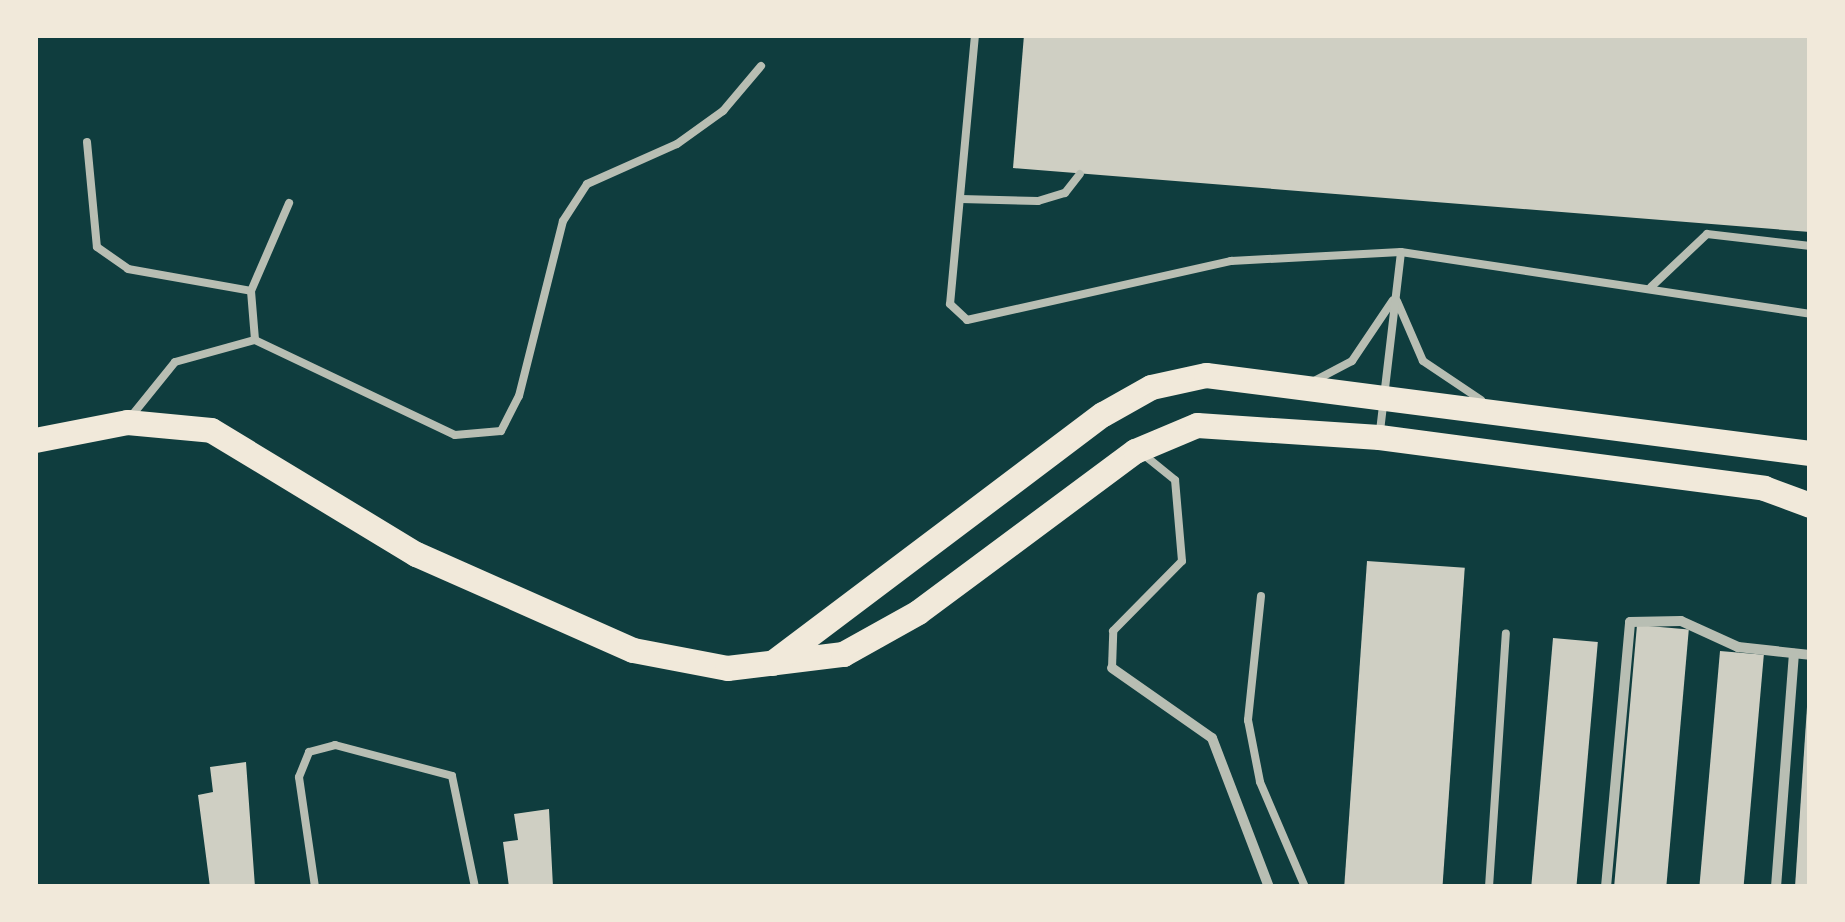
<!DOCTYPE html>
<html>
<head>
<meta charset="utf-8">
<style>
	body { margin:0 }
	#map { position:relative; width:1845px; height:922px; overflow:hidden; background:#0f3d3e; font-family:Jost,sans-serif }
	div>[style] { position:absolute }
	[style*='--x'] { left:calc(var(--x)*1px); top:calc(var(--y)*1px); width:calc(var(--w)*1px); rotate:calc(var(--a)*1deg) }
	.building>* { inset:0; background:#cfcfc3; transform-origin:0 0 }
	.service>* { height:8px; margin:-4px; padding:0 4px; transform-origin:4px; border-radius:4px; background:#b8beb3 }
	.minor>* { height:10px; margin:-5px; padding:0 5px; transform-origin:5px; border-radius:5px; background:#b8beb3 }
	.primary>* { height:25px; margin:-12.5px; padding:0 12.5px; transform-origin:12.5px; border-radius:12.5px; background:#f1e9da }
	span { translate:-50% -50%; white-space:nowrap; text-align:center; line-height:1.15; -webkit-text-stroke:9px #f1e9da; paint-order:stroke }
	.frame { position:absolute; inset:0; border:38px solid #f1e9da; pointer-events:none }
</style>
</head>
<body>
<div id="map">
	<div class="building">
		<i style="clip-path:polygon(1024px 35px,1810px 35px,1810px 232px,1013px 168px)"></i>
		<i style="left:1367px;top:561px;width:98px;height:327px;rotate:4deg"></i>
		<i style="left:1637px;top:625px;width:52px;height:263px;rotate:5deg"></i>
		<i style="left:1553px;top:638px;width:45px;height:250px;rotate:5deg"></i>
		<i style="left:1720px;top:651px;width:44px;height:237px;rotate:5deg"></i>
		<i style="clip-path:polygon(1807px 707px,1810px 887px,1795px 887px)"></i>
		<i style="clip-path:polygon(246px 762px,255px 887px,210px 887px,198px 795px,213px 792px,210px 767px)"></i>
		<i style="clip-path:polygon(549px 809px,553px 887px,509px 887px,503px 842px,518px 840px,514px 814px)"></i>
	</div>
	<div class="service">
		<i style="--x:975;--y:35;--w:270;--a:95.3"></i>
		<i style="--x:950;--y:304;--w:23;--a:43"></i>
		<i style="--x:967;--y:320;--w:271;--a:-12.6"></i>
		<i style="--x:1231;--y:261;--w:170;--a:-3"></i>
		<i style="--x:1401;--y:252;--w:414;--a:8.6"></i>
		<i style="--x:87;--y:142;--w:105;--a:84.6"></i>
		<i style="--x:97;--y:247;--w:38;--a:35"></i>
		<i style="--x:128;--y:269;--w:125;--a:10.1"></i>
		<i style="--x:251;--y:291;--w:49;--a:85.3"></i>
		<i style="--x:961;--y:199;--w:77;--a:1.5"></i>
		<i style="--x:1038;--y:201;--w:28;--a:-17"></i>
		<i style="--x:1065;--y:193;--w:24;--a:-52"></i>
		<i style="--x:1651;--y:287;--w:77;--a:-43.4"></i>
		<i style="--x:1707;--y:234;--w:104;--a:6.6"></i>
		<i style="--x:251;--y:291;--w:96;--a:-66.6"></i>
		<i style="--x:1397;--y:301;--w:65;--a:66.6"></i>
		<i style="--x:1423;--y:361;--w:70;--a:33.9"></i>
		<i style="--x:1314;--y:381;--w:43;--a:-27.8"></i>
		<i style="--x:1352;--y:361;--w:73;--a:-56.1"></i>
		<i style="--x:129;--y:419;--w:73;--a:-51.1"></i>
		<i style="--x:175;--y:362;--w:83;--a:-15.4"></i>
		<i style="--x:255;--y:340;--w:221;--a:25.4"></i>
		<i style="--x:455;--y:435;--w:46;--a:-5"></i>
		<i style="--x:501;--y:431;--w:39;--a:-63"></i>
		<i style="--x:519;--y:396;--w:180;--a:-75.9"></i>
		<i style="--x:563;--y:221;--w:44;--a:-57"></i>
		<i style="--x:587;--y:184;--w:98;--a:-24"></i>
		<i style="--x:677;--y:144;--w:57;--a:-35.7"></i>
		<i style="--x:723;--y:111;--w:59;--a:-49.8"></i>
		<i style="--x:1380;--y:431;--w:180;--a:-83.3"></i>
		<i style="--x:1261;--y:596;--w:125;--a:96"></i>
		<i style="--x:1248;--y:720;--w:63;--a:79"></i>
		<i style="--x:1260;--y:782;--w:114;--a:66.8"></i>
		<i style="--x:1112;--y:668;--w:37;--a:-88"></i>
		<i style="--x:1113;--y:631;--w:98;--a:-45.4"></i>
		<i style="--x:1182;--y:561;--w:81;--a:-94.9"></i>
		<i style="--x:1175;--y:480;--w:38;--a:-141"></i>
		<i style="--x:315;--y:887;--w:111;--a:-98.3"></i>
		<i style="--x:299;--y:777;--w:27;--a:-68"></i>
		<i style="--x:309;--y:752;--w:27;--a:-15"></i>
		<i style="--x:335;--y:745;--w:121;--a:14.8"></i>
		<i style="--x:452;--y:776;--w:113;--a:78.3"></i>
		<i style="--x:1489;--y:887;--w:254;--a:-86.2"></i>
	</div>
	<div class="minor">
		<i style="--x:1112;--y:668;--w:122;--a:35"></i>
		<i style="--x:1212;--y:738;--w:160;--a:69.1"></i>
		<i style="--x:1606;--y:887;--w:266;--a:-84.8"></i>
		<i style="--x:1630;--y:622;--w:51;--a:-1.1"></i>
		<i style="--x:1681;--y:621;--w:63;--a:24.5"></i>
		<i style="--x:1738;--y:647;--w:72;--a:6.3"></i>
		<i style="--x:1776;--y:887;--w:234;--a:-85.6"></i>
	</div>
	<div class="primary">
		<i style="--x:35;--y:440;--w:94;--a:-11.1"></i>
		<i style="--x:127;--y:422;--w:84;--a:5.4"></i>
		<i style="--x:211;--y:430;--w:240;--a:31.2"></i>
		<i style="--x:416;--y:554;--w:237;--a:23.9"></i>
		<i style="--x:633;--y:650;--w:96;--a:10.8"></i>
		<i style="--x:727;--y:668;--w:117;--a:-6.9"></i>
		<i style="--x:843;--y:654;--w:86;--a:-29.2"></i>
		<i style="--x:918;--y:612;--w:270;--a:-36.6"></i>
		<i style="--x:1135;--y:451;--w:67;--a:-22.8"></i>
		<i style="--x:1197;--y:425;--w:182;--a:3.8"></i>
		<i style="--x:1379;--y:437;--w:388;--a:7.5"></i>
		<i style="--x:1764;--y:488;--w:49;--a:20.3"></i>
		<i style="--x:772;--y:663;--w:414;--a:-37"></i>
		<i style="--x:1103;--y:414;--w:55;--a:-29.4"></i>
		<i style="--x:1151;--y:387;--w:56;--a:-12.3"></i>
		<i style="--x:1206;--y:375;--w:609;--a:7.36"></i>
	</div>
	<div class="frame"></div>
</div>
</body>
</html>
